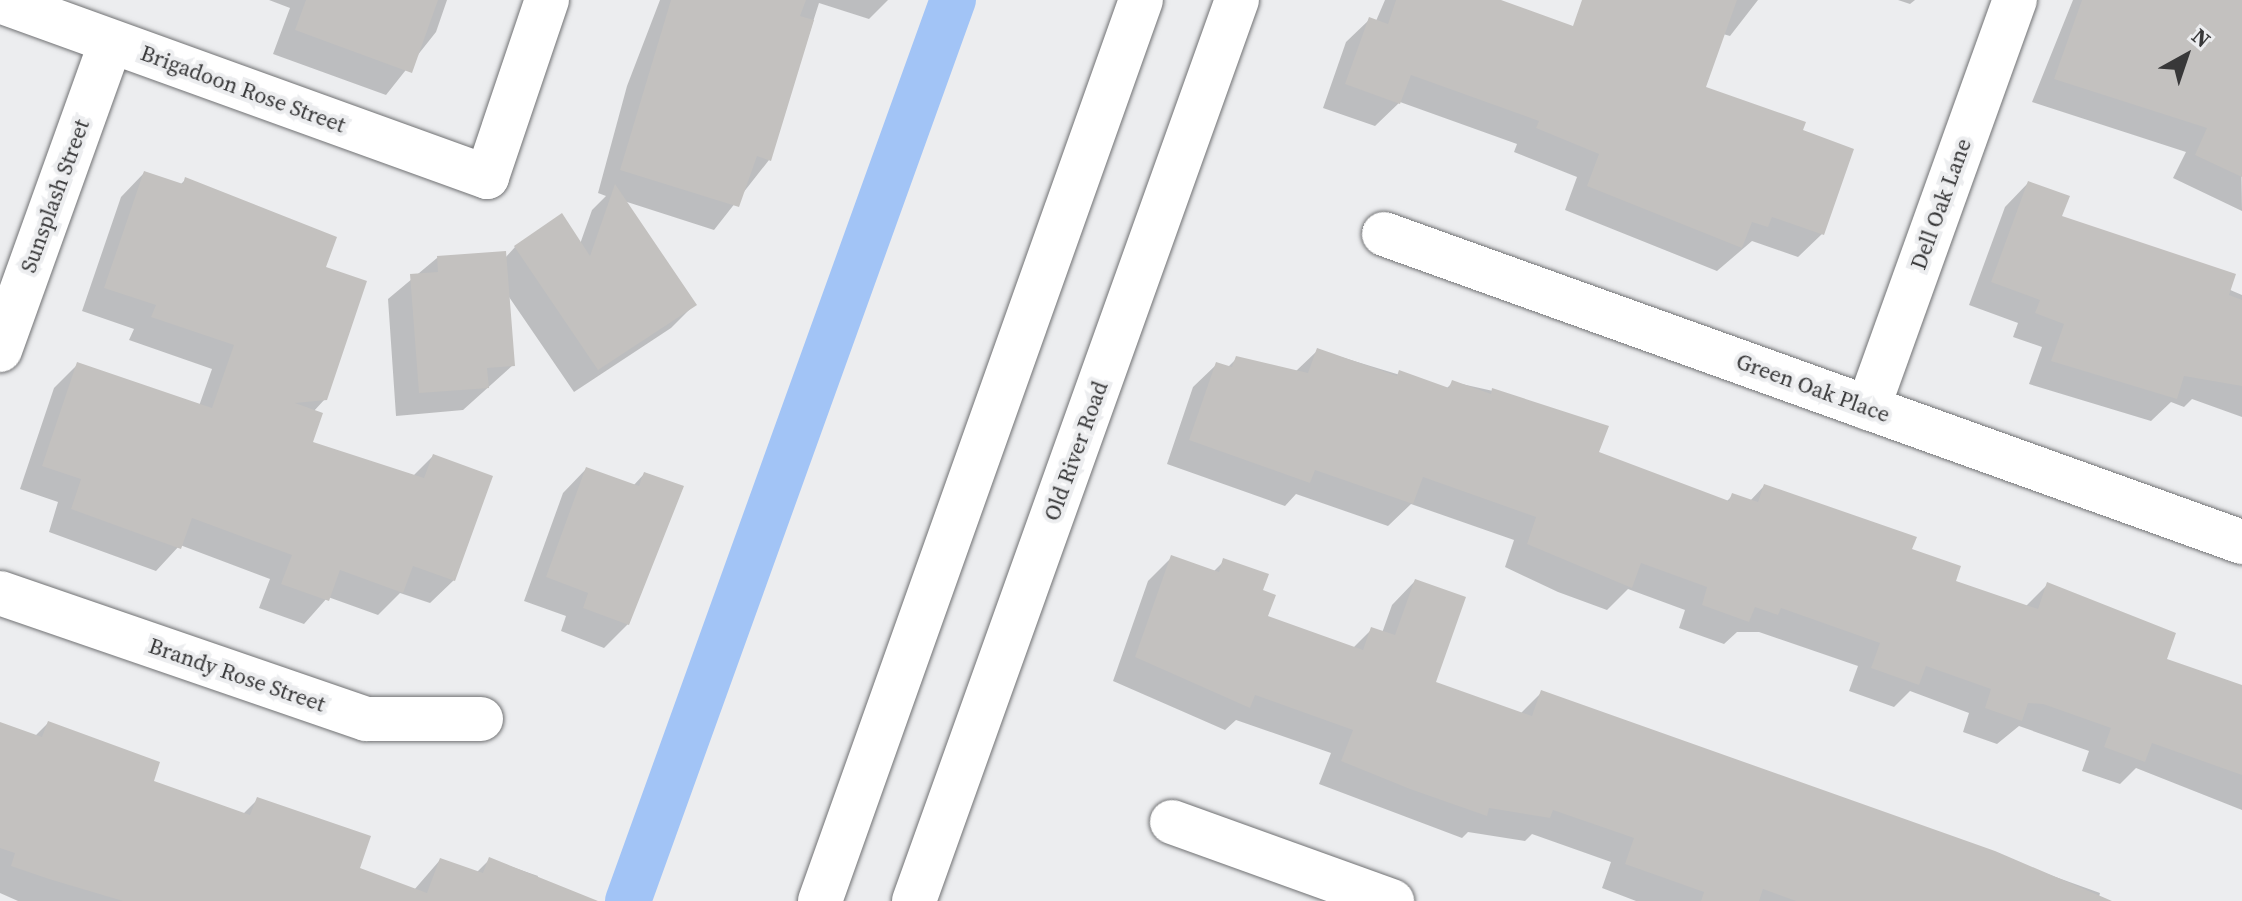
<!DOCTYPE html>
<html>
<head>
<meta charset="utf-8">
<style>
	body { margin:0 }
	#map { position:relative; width:2242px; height:901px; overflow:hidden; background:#ecedef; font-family:"Source Serif 4",serif }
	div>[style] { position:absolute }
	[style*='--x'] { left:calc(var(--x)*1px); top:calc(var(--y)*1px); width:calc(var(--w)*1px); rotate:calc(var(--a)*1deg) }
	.shadow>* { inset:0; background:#0003 }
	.canal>* { height:46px; margin:-23px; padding:0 23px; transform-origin:23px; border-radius:23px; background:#a2c4f6 }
	.building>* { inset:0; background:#c3c1bf }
	.roads { filter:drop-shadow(0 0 2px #717274) drop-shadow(0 0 2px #717274) }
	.minor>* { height:44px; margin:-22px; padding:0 22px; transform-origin:22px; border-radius:22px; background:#fff }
	.major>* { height:44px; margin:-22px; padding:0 22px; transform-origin:22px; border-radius:22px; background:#fff }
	span { translate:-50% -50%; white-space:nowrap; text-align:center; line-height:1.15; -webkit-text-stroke:8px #ecedef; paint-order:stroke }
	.street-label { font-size:22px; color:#383839 }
	.north { position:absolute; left:2146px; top:16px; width:80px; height:80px; -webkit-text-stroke:6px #ecedef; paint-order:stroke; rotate:40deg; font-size:22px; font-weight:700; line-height:32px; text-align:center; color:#383839 }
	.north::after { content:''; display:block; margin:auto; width:28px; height:36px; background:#383839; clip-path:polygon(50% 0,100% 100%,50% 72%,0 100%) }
</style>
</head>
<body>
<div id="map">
	<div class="shadow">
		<i style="clip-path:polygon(269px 0,447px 0,436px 32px,386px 95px,273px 54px,290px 8px)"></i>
		<i style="clip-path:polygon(660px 0,888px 0,869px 19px,819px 3px,769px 160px,714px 230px,624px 201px,694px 305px,671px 328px,574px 392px,507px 294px,513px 365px,463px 410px,396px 416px,388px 299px,437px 258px,505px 258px,515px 247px,580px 244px,592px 210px,606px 196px,598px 193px,627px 86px)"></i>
		<i style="clip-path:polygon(1385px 0,1495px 0,1570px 27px,1685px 0,1758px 0,1730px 36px,1723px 34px,1703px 88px,1800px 131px,1822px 234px,1798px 257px,1752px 241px,1717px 271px,1565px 210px,1577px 177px,1514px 152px,1517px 144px,1400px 102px,1375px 126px,1323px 108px,1346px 42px,1370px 19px,1376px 21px)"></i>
		<i style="clip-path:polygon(1898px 0,1915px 0,1910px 4px)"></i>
		<i style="clip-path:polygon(2073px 0,2239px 0,2242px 211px,2173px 178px,2186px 152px,2032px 102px)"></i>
		<i style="clip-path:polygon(144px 173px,180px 185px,186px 179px,324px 268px,325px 399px,313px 412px,311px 443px,413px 476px,433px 456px,454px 580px,430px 603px,400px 593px,378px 615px,328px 597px,304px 624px,259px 608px,270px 579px,180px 545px,156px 571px,49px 532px,58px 502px,20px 489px,54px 388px,77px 365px,199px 406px,212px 369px,129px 340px,134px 329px,82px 311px,121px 197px)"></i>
		<i style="clip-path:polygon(2028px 183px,2060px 217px,2242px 295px,2242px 417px,2192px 399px,2184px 407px,2171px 402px,2151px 421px,2029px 384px,2042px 347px,2013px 337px,2018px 323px,1969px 305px,2005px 207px)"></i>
		<i style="clip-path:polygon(1318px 350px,1446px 389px,1453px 382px,1493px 391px,1597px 453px,1726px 502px,1733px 495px,1750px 501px,1764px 486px,1910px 550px,1953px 582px,2025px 607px,2048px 584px,2164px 660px,2242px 687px,2242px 810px,2136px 768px,2120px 784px,2082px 771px,2089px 751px,2019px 726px,1997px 744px,1963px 732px,1969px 713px,1910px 691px,1894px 707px,1849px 691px,1858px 666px,1759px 632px,1737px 632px,1724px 644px,1679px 628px,1685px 610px,1628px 589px,1607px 610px,1558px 592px,1505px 567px,1514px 540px,1411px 504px,1388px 526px,1296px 494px,1285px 506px,1167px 464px,1193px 387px,1217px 364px,1227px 368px,1237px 358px,1295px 372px)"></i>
		<i style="clip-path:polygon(586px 469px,633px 486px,644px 474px,628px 624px,604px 648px,561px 631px,566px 616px,524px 601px,563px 493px)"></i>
		<i style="clip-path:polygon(1172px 557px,1213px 572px,1224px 561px,1260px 591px,1266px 617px,1353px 648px,1372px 629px,1382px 633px,1392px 605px,1415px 581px,1433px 683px,1520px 714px,1542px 692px,2100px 893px,2098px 901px,1636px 901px,1602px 888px,1611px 862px,1532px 834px,1525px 841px,1468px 832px,1462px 838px,1319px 784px,1331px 753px,1236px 720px,1225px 730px,1113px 681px,1148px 581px)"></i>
		<i style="clip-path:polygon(48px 723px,151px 782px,242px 815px,257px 800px,358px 869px,414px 890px,440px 860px,476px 873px,490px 859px,538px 876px,530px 901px,18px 901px,0 893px,0 724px,35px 736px)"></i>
	</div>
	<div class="canal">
		<i style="--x:628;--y:901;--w:958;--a:-70.17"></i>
	</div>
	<div class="building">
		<i style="clip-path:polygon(306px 0,438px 0,412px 73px,295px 30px)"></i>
		<i style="clip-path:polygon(671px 0,806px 0,800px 16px,814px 20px,771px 161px,757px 156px,739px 207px,620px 170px)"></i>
		<i style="clip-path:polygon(1396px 0,1501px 0,1573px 26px,1582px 0,1737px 0,1706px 87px,1806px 122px,1803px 130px,1854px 149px,1824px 235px,1772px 217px,1768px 227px,1752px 222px,1742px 248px,1587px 186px,1599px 154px,1536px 128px,1539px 121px,1411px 75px,1400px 104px,1345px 84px,1369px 17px,1388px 24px)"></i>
		<i style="clip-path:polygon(2082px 0,2242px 0,2242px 177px,2195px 155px,2207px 128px,2054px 79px)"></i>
		<i style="clip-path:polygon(144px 171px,183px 184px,185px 177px,337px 237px,326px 267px,367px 281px,327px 400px,295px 403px,323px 413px,313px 442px,424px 478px,433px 454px,493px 476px,455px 581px,413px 566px,403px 593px,340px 570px,329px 601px,281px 584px,292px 555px,192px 518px,181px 549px,71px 509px,81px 479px,42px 466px,77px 362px,212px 408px,234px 345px,151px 317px,156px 305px,104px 288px)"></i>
		<i style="clip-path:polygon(2028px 181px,2070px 196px,2062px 216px,2236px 274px,2229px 295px,2242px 300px,2242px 386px,2184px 376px,2177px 399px,2051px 361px,2064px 324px,2035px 313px,2040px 300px,1991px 282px)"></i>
		<i style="clip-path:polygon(615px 184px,697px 305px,598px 370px,514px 246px,562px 213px,590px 256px)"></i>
		<i style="clip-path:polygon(506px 251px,515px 366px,487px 368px,489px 388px,419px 393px,410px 274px,438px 272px,437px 256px)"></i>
		<i style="clip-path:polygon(1317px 348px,1397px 376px,1399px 370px,1449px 388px,1452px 380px,1491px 394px,1492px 388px,1609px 426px,1599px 452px,1729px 501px,1732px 493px,1758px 502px,1764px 484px,1917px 537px,1912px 549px,1961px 566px,1956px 581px,2038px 609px,2047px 582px,2176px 633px,2167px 659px,2242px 685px,2242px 775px,2152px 743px,2145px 762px,2104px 747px,2111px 728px,2043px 704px,2028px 703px,2022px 721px,1985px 708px,1991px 689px,1926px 666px,1919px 685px,1871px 668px,1880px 643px,1781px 608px,1778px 615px,1755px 607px,1749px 622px,1702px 605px,1707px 587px,1641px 563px,1632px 588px,1527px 544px,1536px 517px,1423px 477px,1413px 504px,1315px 470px,1310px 483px,1189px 440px,1216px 362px,1232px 367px,1236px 356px,1308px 373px)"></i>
		<i style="clip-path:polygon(586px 467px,639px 486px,644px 472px,684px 486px,629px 625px,583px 608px,588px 593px,546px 577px)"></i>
		<i style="clip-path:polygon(1171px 555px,1219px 572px,1223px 558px,1269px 574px,1263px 590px,1276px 595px,1268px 616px,1363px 650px,1371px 627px,1395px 635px,1415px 579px,1466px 597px,1436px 682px,1532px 716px,1541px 690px,1995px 851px,2112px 901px,1796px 901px,1763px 889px,1759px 901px,1701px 901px,1704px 892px,1625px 864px,1634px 838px,1553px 810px,1550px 818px,1489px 808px,1487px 816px,1410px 789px,1341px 761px,1353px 730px,1255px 695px,1250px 708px,1135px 657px)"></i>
		<i style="clip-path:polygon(48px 721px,160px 762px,154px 781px,250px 815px,257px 797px,371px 836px,360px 868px,427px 893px,440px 858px,483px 873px,489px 857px,598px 901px,123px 901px,49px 879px,11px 866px,15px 853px,0 848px,0 722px,42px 737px)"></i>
	</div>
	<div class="roads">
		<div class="minor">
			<i style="--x:0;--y:1;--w:518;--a:19.87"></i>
			<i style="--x:487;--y:177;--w:187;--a:-71.3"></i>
			<i style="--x:1384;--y:234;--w:912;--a:19.75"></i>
			<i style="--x:0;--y:350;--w:327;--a:-70.2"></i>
			<i style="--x:1868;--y:408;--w:434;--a:-70.2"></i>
			<i style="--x:0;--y:593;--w:387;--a:19"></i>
			<i style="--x:366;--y:719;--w:115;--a:0"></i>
			<i style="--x:1172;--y:822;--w:234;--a:19.8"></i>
		</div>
		<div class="major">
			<i style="--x:820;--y:901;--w:956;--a:-70.39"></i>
			<i style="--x:914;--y:901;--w:957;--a:-70.28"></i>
		</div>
	</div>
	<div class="street-label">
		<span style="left:243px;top:89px;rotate:20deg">Brigadoon Rose Street</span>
		<span style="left:55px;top:196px;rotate:-70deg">Sunsplash Street</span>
		<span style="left:1941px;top:204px;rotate:-70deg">Dell Oak Lane</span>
		<span style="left:1813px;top:388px;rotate:20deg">Green Oak Place</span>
		<span style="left:1076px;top:451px;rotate:-70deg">Old River Road</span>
		<span style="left:237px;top:675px;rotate:19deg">Brandy Rose Street</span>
	</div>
	<div class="north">N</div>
</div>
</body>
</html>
